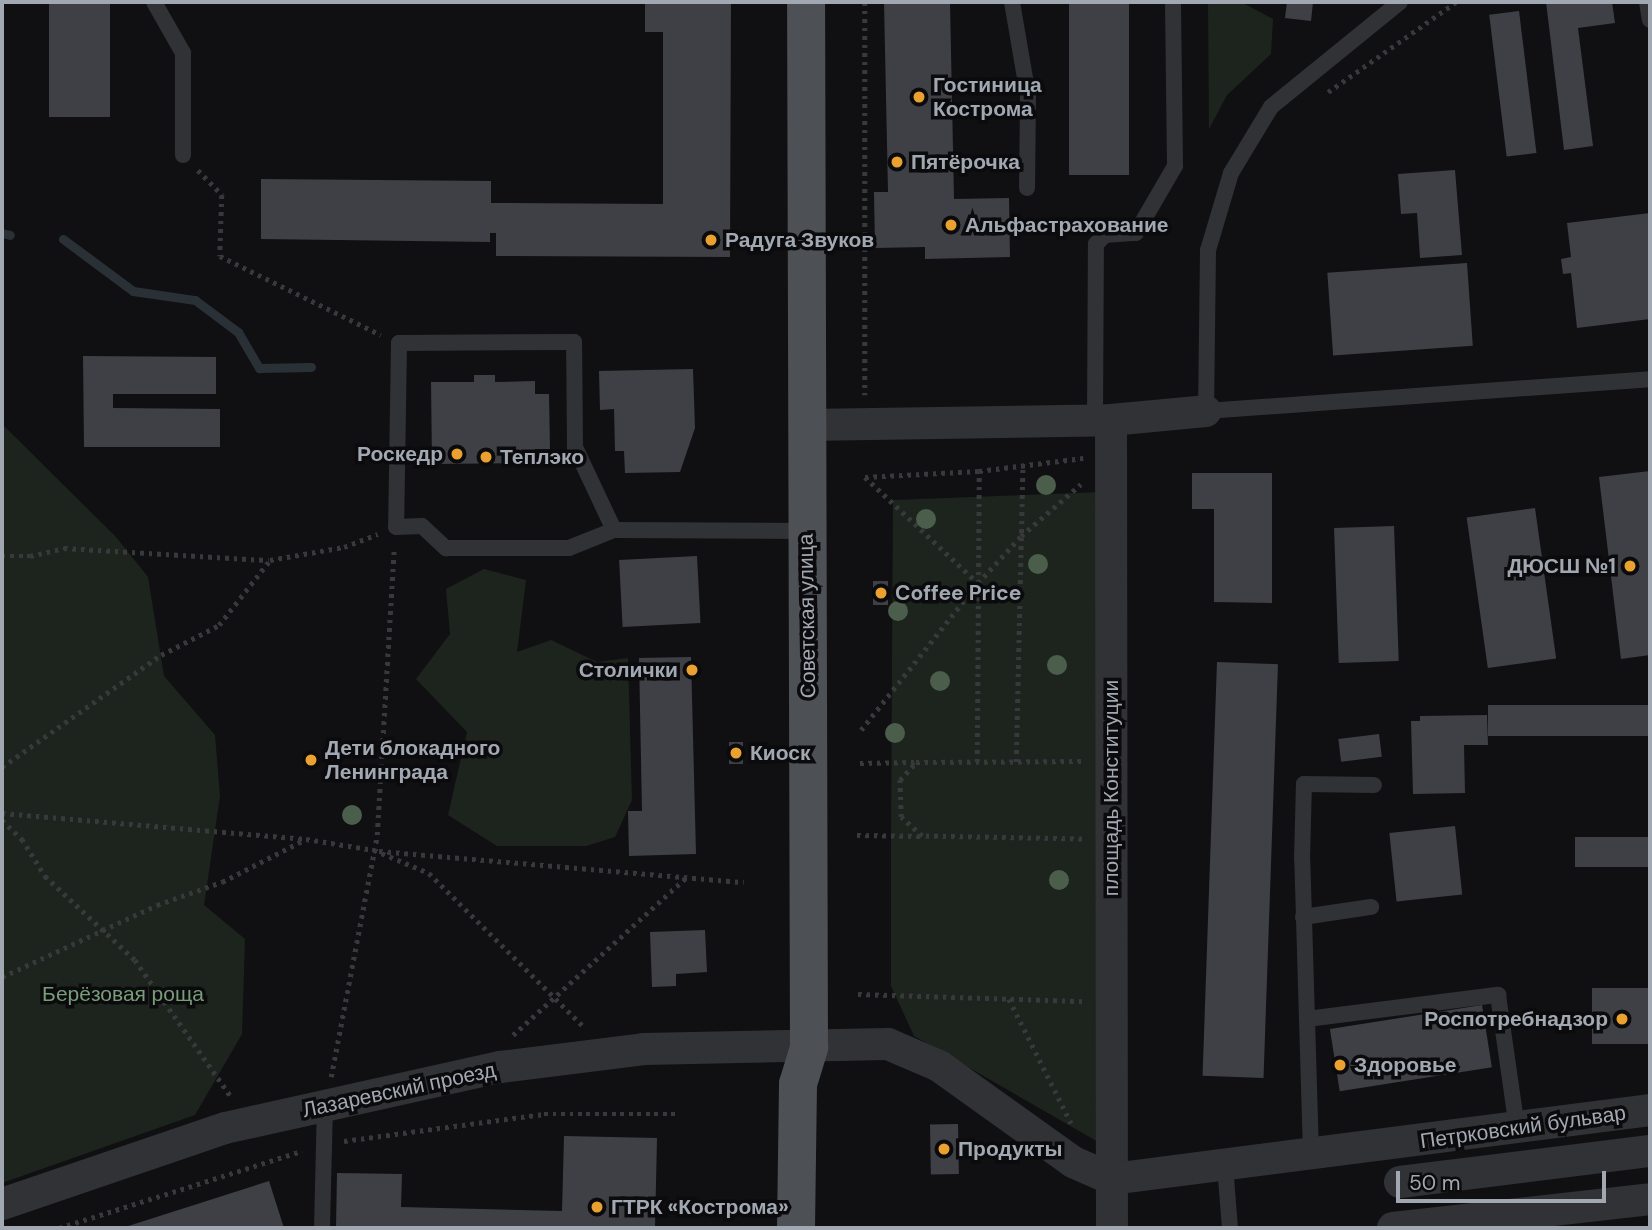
<!DOCTYPE html>
<html>
<head>
<meta charset="utf-8">
<style>
	body { margin:0 }
	#map { position:relative; width:1652px; height:1230px; overflow:hidden; background:#101012; font-family:"DM Sans",sans-serif }
	div>[style] { position:absolute }
	[style*='--x'] { left:calc(var(--x)*1px); top:calc(var(--y)*1px); width:calc(var(--w)*1px); rotate:calc(var(--a)*1deg) }
	.green>* { inset:0; background:#1d241d }
	.stream>* { height:9px; margin:-4.5px; padding:0 4.5px; transform-origin:4.5px; border-radius:4.5px; background:#293137 }
	.building>* { inset:0; background:#3f4045; transform-origin:0 0 }
	.path>* { height:4.5px; margin-top:-2.25px; transform-origin:0; background:repeating-linear-gradient(90deg,#37393d 0 3.5px,transparent 0 8.5px) }
	.lane>* { height:16px; margin:-8px; padding:0 8px; transform-origin:8px; border-radius:8px; background:#313236 }
	.street>* { height:32px; margin:-16px; padding:0 16px; transform-origin:16px; border-radius:16px; background:#313236 }
	.primary>* { height:38px; margin:-19px; padding:0 19px; transform-origin:19px; border-radius:19px; background:#4d5055 }
	.trees>* { width:20px; height:20px; margin:-10px; border-radius:50%; background:#4a5e4b }
	.dots>* { width:19px; height:19px; translate:-50% -50%; box-sizing:border-box; border:4px solid #0b0b0d; border-radius:50% }
	span { translate:-50% -50%; white-space:nowrap; text-align:center; line-height:1.15; -webkit-text-stroke:7px #0b0b0d; paint-order:stroke }
	.poi-label { font-size:21px; color:#a2a8b2; font-weight:700 }
	.left { translate:0 -50%; text-align:left }
	.right { translate:-100% -50%; text-align:right }
	.street-label { font-size:21px; color:#a2a8b2 }
	.park-label { font-size:21px; color:#799d79 }
	.frame { position:absolute; inset:0; border:4px solid #a2a8b2; pointer-events:none }
	.scale { position:absolute; left:1396px; top:1171px; width:210px; height:32px; box-sizing:border-box; border:4px solid #a2a8b2; border-top:0; padding-left:9px; font-size:21px; line-height:24px; white-space:nowrap; color:#a2a8b2; -webkit-text-stroke:5px #0b0b0d; paint-order:stroke }
</style>
</head>
<body>
<div id="map">
	<div class="green">
		<i style="clip-path:polygon(1208px 2px,1241px 2px,1273px 19px,1271px 54px,1227px 95px,1209px 129px)"></i>
		<i style="clip-path:polygon(2px 424px,116px 537px,148px 577px,164px 676px,215px 735px,220px 796px,204px 905px,245px 939px,242px 1034px,195px 1115px,2px 1183px)"></i>
		<i style="clip-path:polygon(1102px 492px,1100px 1143px,914px 1036px,891px 986px,891px 848px,893px 500px)"></i>
		<i style="clip-path:polygon(484px 569px,526px 580px,517px 652px,551px 640px,597px 662px,628px 658px,632px 800px,615px 837px,586px 846px,497px 846px,448px 815px,467px 732px,416px 679px,450px 634px,446px 589px)"></i>
	</div>
	<div class="stream">
		<i style="--x:2;--y:233;--w:8;--a:14"></i>
		<i style="--x:63;--y:239;--w:87;--a:36.6"></i>
		<i style="--x:133;--y:291;--w:63;--a:8.3"></i>
		<i style="--x:195;--y:300;--w:54;--a:36.7"></i>
		<i style="--x:238;--y:332;--w:42;--a:59.7"></i>
		<i style="--x:259;--y:368;--w:52;--a:-1.1"></i>
	</div>
	<div class="building">
		<i style="clip-path:polygon(645px 2px,731px 2px,730px 257px,496px 256px,496px 233px,490px 233px,490px 242px,261px 239px,261px 179px,491px 181px,491px 203px,663px 204px,663px 32px,645px 32px)"></i>
		<i style="clip-path:polygon(884px 2px,950px 2px,954px 199px,1009px 198px,1010px 257px,925px 259px,925px 247px,875px 248px,874px 192px,888px 192px)"></i>
		<i style="left:1069px;top:2px;width:60px;height:173px"></i>
		<i style="clip-path:polygon(1287px 2px,1313px 2px,1311px 21px,1285px 18px)"></i>
		<i style="clip-path:polygon(1546px 2px,1612px 2px,1615px 23px,1578px 28px,1593px 146px,1564px 150px)"></i>
		<i style="left:49px;top:4px;width:61px;height:113px"></i>
		<i style="left:1519px;top:11px;width:143px;height:30px;rotate:83deg"></i>
		<i style="clip-path:polygon(1455px 170px,1462px 255px,1420px 258px,1417px 213px,1401px 214px,1398px 174px)"></i>
		<i style="clip-path:polygon(1650px 213px,1650px 319px,1577px 328px,1571px 273px,1563px 274px,1561px 259px,1571px 257px,1567px 223px)"></i>
		<i style="left:1467px;top:263px;width:83px;height:140px;rotate:86deg"></i>
		<i style="clip-path:polygon(83px 356px,216px 357px,216px 394px,113px 394px,113px 408px,220px 409px,220px 447px,84px 447px)"></i>
		<i style="clip-path:polygon(693px 369px,695px 428px,680px 472px,625px 473px,624px 451px,615px 451px,614px 409px,600px 410px,599px 371px)"></i>
		<i style="clip-path:polygon(474px 375px,495px 375px,495px 382px,535px 381px,535px 394px,549px 394px,550px 449px,535px 449px,536px 463px,432px 464px,431px 382px,474px 382px)"></i>
		<i style="clip-path:polygon(1650px 471px,1650px 655px,1621px 659px,1599px 477px)"></i>
		<i style="clip-path:polygon(1192px 473px,1272px 473px,1272px 603px,1214px 602px,1214px 509px,1192px 509px)"></i>
		<i style="left:1535px;top:508px;width:152px;height:69px;rotate:82deg"></i>
		<i style="left:1394px;top:526px;width:135px;height:60px;rotate:88deg"></i>
		<i style="left:697px;top:556px;width:67px;height:78px;rotate:87deg"></i>
		<i style="left:873px;top:581px;width:15px;height:24px"></i>
		<i style="clip-path:polygon(691px 657px,696px 854px,629px 856px,628px 811px,642px 811px,639px 658px)"></i>
		<i style="left:1217px;top:662px;width:61px;height:414px;rotate:2deg"></i>
		<i style="left:1650px;top:705px;width:31px;height:162px;rotate:90deg"></i>
		<i style="clip-path:polygon(1487px 715px,1488px 745px,1464px 745px,1465px 793px,1413px 794px,1411px 721px,1420px 721px,1420px 716px)"></i>
		<i style="left:1379px;top:734px;width:23px;height:41px;rotate:83deg"></i>
		<i style="left:729px;top:742px;width:14px;height:22px"></i>
		<i style="left:1455px;top:826px;width:69px;height:66px;rotate:84deg"></i>
		<i style="left:1650px;top:837px;width:30px;height:75px;rotate:90deg"></i>
		<i style="clip-path:polygon(705px 930px,707px 972px,676px 974px,676px 986px,652px 987px,650px 932px)"></i>
		<i style="left:1650px;top:988px;width:56px;height:58px;rotate:90deg"></i>
		<i style="left:1482px;top:1005px;width:63px;height:154px;rotate:81deg"></i>
		<i style="left:958px;top:1124px;width:50px;height:28px;rotate:89deg"></i>
		<i style="clip-path:polygon(564px 1136px,657px 1138px,655px 1228px,336px 1228px,337px 1173px,402px 1174px,401px 1207px,562px 1211px)"></i>
		<i style="clip-path:polygon(269px 1181px,284px 1228px,122px 1228px)"></i>
	</div>
	<div class="path">
		<i style="--x:865;--y:2;--w:393;--a:90"></i>
		<i style="--x:1328;--y:92;--w:156;--a:-35.1"></i>
		<i style="--x:198;--y:170;--w:35;--a:46"></i>
		<i style="--x:222;--y:195;--w:61;--a:91.9"></i>
		<i style="--x:220;--y:256;--w:179;--a:26.1"></i>
		<i style="--x:865;--y:477;--w:114;--a:-3"></i>
		<i style="--x:979;--y:471;--w:105;--a:-7.1"></i>
		<i style="--x:865;--y:477;--w:155;--a:43.2"></i>
		<i style="--x:2;--y:556;--w:28;--a:0"></i>
		<i style="--x:30;--y:556;--w:35;--a:-13"></i>
		<i style="--x:64;--y:548;--w:205;--a:3.4"></i>
		<i style="--x:861;--y:730;--w:188;--a:-51.5"></i>
		<i style="--x:978;--y:583;--w:64;--a:-47.5"></i>
		<i style="--x:1021;--y:536;--w:79;--a:-40.9"></i>
		<i style="--x:977;--y:762;--w:291;--a:-89.6"></i>
		<i style="--x:1016;--y:762;--w:298;--a:-88.7"></i>
		<i style="--x:860;--y:763;--w:55;--a:-1"></i>
		<i style="--x:2;--y:767;--w:194;--a:-35.2"></i>
		<i style="--x:161;--y:655;--w:65;--a:-27.3"></i>
		<i style="--x:219;--y:625;--w:83;--a:-51.9"></i>
		<i style="--x:270;--y:560;--w:75;--a:-10"></i>
		<i style="--x:344;--y:547;--w:36;--a:-21"></i>
		<i style="--x:2;--y:813;--w:305;--a:4.9"></i>
		<i style="--x:306;--y:839;--w:69;--a:9.2"></i>
		<i style="--x:374;--y:850;--w:60;--a:22.7"></i>
		<i style="--x:429;--y:873;--w:220;--a:44.8"></i>
		<i style="--x:2;--y:820;--w:28;--a:44"></i>
		<i style="--x:22;--y:839;--w:44;--a:58.1"></i>
		<i style="--x:45;--y:876;--w:123;--a:43"></i>
		<i style="--x:135;--y:960;--w:169;--a:54.9"></i>
		<i style="--x:857;--y:835;--w:65;--a:0.9"></i>
		<i style="--x:1082;--y:839;--w:160;--a:-178.9"></i>
		<i style="--x:922;--y:836;--w:28;--a:-138"></i>
		<i style="--x:901;--y:817;--w:37;--a:-92"></i>
		<i style="--x:900;--y:780;--w:24;--a:-48"></i>
		<i style="--x:916;--y:762;--w:169;--a:-0.3"></i>
		<i style="--x:379;--y:851;--w:366;--a:4.9"></i>
		<i style="--x:2;--y:977;--w:171;--a:-24.9"></i>
		<i style="--x:157;--y:905;--w:69;--a:-19.5"></i>
		<i style="--x:222;--y:882;--w:92;--a:-27.1"></i>
		<i style="--x:858;--y:994;--w:227;--a:1.8"></i>
		<i style="--x:1009;--y:999;--w:139;--a:63.4"></i>
		<i style="--x:513;--y:1035;--w:236;--a:-42.3"></i>
		<i style="--x:331;--y:1077;--w:246;--a:-79.2"></i>
		<i style="--x:377;--y:835;--w:288;--a:-86.6"></i>
		<i style="--x:344;--y:1141;--w:202;--a:-7.7"></i>
		<i style="--x:544;--y:1114;--w:131;--a:0"></i>
		<i style="--x:59;--y:1228;--w:255;--a:-17.6"></i>
	</div>
	<div class="lane">
		<i style="--x:154;--y:2;--w:59;--a:60.4"></i>
		<i style="--x:183;--y:53;--w:102;--a:90"></i>
		<i style="--x:1012;--y:2;--w:95;--a:80.3"></i>
		<i style="--x:1028;--y:96;--w:92;--a:90.6"></i>
		<i style="--x:1400;--y:2;--w:166;--a:140.9"></i>
		<i style="--x:1271;--y:107;--w:77;--a:121.2"></i>
		<i style="--x:1231;--y:173;--w:80;--a:106.6"></i>
		<i style="--x:1208;--y:250;--w:161;--a:90.7"></i>
		<i style="--x:1206;--y:411;--w:445;--a:-4.1"></i>
		<i style="--x:1647;--y:2;--w:18;--a:81"></i>
		<i style="--x:1095;--y:420;--w:176;--a:-89.7"></i>
		<i style="--x:1096;--y:244;--w:13;--a:-45"></i>
		<i style="--x:1105;--y:235;--w:31;--a:-4"></i>
		<i style="--x:1136;--y:233;--w:78;--a:-59.8"></i>
		<i style="--x:1175;--y:166;--w:164;--a:-90.7"></i>
		<i style="--x:614;--y:530;--w:92;--a:-115.2"></i>
		<i style="--x:575;--y:447;--w:105;--a:-90.5"></i>
		<i style="--x:574;--y:342;--w:175;--a:179.7"></i>
		<i style="--x:399;--y:343;--w:184;--a:90.9"></i>
		<i style="--x:396;--y:527;--w:26;--a:-2"></i>
		<i style="--x:422;--y:526;--w:33;--a:43"></i>
		<i style="--x:446;--y:548;--w:123;--a:0"></i>
		<i style="--x:569;--y:548;--w:48;--a:-21.8"></i>
		<i style="--x:614;--y:530;--w:191;--a:0.3"></i>
		<i style="--x:1303;--y:917;--w:69;--a:-8.4"></i>
		<i style="--x:1307;--y:1019;--w:193;--a:-7.2"></i>
		<i style="--x:1498;--y:995;--w:134;--a:81.9"></i>
		<i style="--x:1311;--y:1154;--w:295;--a:-91.7"></i>
		<i style="--x:1302;--y:859;--w:75;--a:-88.5"></i>
		<i style="--x:1304;--y:784;--w:70;--a:0.8"></i>
		<i style="--x:1225;--y:1165;--w:63;--a:85.5"></i>
		<i style="--x:322;--y:1228;--w:123;--a:-88.6"></i>
	</div>
	<div class="street">
		<i style="--x:1111;--y:420;--w:95;--a:-5.4"></i>
		<i style="--x:807;--y:425;--w:304;--a:-0.9"></i>
		<i style="--x:1111;--y:420;--w:808;--a:89.93"></i>
		<i style="--x:1400;--y:1182;--w:252;--a:-7.1"></i>
		<i style="--x:2;--y:1204;--w:236;--a:-18.8"></i>
		<i style="--x:225;--y:1128;--w:282;--a:-12.5"></i>
		<i style="--x:500;--y:1067;--w:145;--a:-7.1"></i>
		<i style="--x:644;--y:1049;--w:244;--a:-1.2"></i>
		<i style="--x:888;--y:1044;--w:56;--a:23.3"></i>
		<i style="--x:939;--y:1066;--w:165;--a:35.6"></i>
		<i style="--x:1073;--y:1162;--w:43;--a:23.6"></i>
		<i style="--x:1112;--y:1179;--w:542;--a:-7.31"></i>
		<i style="--x:1393;--y:1228;--w:259;--a:-6.4"></i>
	</div>
	<div class="primary">
		<i style="--x:796;--y:1228;--w:144;--a:-89.2"></i>
		<i style="--x:798;--y:1084;--w:39;--a:-73"></i>
		<i style="--x:809;--y:1047;--w:1045;--a:-90.16"></i>
	</div>
	<div class="trees">
		<i style="left:1046px;top:485px"></i>
		<i style="left:926px;top:519px"></i>
		<i style="left:1038px;top:564px"></i>
		<i style="left:898px;top:611px"></i>
		<i style="left:1057px;top:665px"></i>
		<i style="left:940px;top:681px"></i>
		<i style="left:895px;top:733px"></i>
		<i style="left:352px;top:815px"></i>
		<i style="left:1059px;top:880px"></i>
	</div>
	<div class="dots">
		<i style="left:919px;top:97px;background:#eba12f"></i>
		<i style="left:897px;top:162px;background:#eba12f"></i>
		<i style="left:951px;top:225px;background:#eba12f"></i>
		<i style="left:711px;top:240px;background:#eba12f"></i>
		<i style="left:457px;top:454px;background:#eba12f"></i>
		<i style="left:486px;top:457px;background:#eba12f"></i>
		<i style="left:1630px;top:566px;background:#eba12f"></i>
		<i style="left:881px;top:593px;background:#eba12f"></i>
		<i style="left:692px;top:670px;background:#eba12f"></i>
		<i style="left:736px;top:753px;background:#eba12f"></i>
		<i style="left:311px;top:760px;background:#eba12f"></i>
		<i style="left:1622px;top:1019px;background:#eba12f"></i>
		<i style="left:1340px;top:1065px;background:#eba12f"></i>
		<i style="left:944px;top:1149px;background:#eba12f"></i>
		<i style="left:597px;top:1207px;background:#eba12f"></i>
	</div>
	<div class="poi-label">
		<span class="left" style="left:933px;top:97px">Гостиница<br>Кострома</span>
		<span class="left" style="left:911px;top:162px">Пятёрочка</span>
		<span class="left" style="left:965px;top:225px">Альфастрахование</span>
		<span class="left" style="left:725px;top:240px">Радуга Звуков</span>
		<span class="right" style="left:443px;top:454px">Роскедр</span>
		<span class="left" style="left:500px;top:457px">Теплэко</span>
		<span class="right" style="left:1616px;top:566px">ДЮСШ №1</span>
		<span class="left" style="left:895px;top:593px">Coffee Price</span>
		<span class="right" style="left:678px;top:670px">Столички</span>
		<span class="left" style="left:325px;top:760px">Дети блокадного<br>Ленинграда</span>
		<span class="left" style="left:750px;top:753px">Киоск</span>
		<span class="right" style="left:1608px;top:1019px">Роспотребнадзор</span>
		<span class="left" style="left:1354px;top:1065px">Здоровье</span>
		<span class="left" style="left:958px;top:1149px">Продукты</span>
		<span class="left" style="left:611px;top:1207px">ГТРК «Кострома»</span>
	</div>
	<div class="street-label">
		<span style="left:807px;top:616px;rotate:-91deg">Советская улица</span>
		<span style="left:1111px;top:788px;rotate:-90deg">площадь Конституции</span>
		<span style="left:399px;top:1090px;rotate:-12deg">Лазаревский проезд</span>
		<span style="left:1523px;top:1127px;rotate:-8deg">Петрковский бульвар</span>
	</div>
	<div class="park-label">
		<span style="left:123px;top:994px">Берёзовая роща</span>
	</div>
	<div class="frame"></div>
	<div class="scale">50 m</div>
</div>
</body>
</html>
